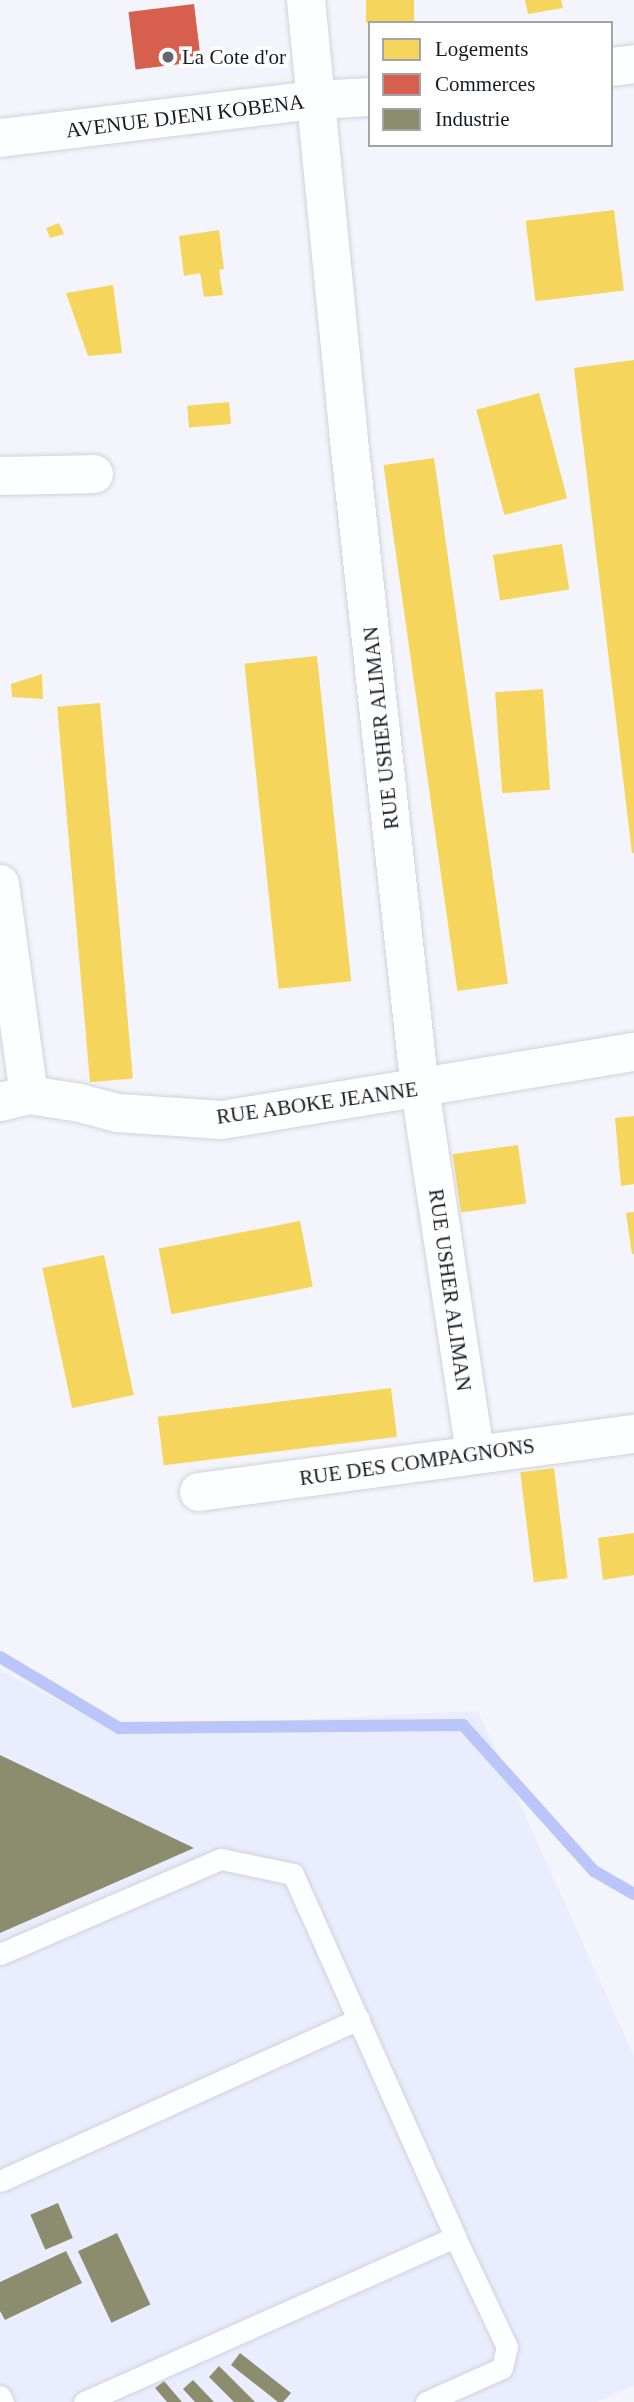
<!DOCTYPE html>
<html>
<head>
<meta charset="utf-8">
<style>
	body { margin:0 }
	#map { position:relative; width:634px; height:2402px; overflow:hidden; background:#f4f5fc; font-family:Georgia,serif }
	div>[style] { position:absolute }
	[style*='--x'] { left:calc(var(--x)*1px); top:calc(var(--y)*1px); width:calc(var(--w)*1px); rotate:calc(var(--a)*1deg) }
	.built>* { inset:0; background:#eaedfd }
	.homes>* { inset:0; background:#f6d55c; transform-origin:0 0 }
	.shops>* { inset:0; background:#d6604d; transform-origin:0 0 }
	.industry>* { inset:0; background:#8c8c6e; transform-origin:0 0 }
	.stream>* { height:12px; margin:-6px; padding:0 6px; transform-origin:6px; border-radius:6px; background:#bac5f9 }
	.roads { filter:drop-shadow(0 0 2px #d0d2db) drop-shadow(0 0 2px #d0d2db) }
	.service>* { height:21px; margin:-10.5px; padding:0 10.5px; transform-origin:10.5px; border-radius:10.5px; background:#fdfeff }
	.minor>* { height:38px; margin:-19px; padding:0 19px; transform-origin:19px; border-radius:19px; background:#fdfeff }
	.tertiary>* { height:38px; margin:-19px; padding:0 19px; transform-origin:19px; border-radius:19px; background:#fdfeff }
	.dots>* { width:19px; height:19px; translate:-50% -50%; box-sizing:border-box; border:4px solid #fff; border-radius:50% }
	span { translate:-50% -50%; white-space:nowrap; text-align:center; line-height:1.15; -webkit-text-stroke:7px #fff; paint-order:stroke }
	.poi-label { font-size:21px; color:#181a25 }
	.left { translate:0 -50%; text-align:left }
	.street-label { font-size:21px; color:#181a25 }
	.legend { position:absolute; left:368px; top:21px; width:245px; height:126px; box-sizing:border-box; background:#fff; border:2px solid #a3a3a8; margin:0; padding:9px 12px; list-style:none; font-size:21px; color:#181a25 }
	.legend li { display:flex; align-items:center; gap:14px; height:35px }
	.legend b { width:35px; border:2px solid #a3a3a8 }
</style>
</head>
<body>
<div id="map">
	<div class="built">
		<i style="clip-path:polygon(0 1670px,112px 1729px,478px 1711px,634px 2056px,634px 2386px,596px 2402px,0 2402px)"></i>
	</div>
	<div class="homes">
		<i style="left:366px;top:0;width:48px;height:23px"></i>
		<i style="clip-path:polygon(525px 0,561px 0,563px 8px,528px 14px)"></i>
		<i style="left:614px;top:210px;width:81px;height:89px;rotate:83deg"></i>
		<i style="clip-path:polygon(59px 223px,64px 234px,50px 238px,46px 228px)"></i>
		<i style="clip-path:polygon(219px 230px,224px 269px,219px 270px,223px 295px,204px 297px,200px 273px,184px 276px,179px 236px)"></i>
		<i style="clip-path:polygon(113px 285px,122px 353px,88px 356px,66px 293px)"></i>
		<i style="clip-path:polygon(634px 360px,634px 853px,632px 853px,574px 368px)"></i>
		<i style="left:539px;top:393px;width:109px;height:65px;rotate:75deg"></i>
		<i style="left:229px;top:402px;width:22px;height:42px;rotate:85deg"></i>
		<i style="left:434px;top:458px;width:531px;height:51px;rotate:82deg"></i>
		<i style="left:562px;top:544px;width:46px;height:70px;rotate:81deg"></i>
		<i style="left:317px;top:656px;width:327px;height:73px;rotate:84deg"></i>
		<i style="clip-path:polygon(42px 674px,43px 699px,12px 697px,11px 684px)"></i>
		<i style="left:543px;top:689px;width:101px;height:48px;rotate:86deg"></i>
		<i style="left:100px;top:703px;width:377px;height:43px;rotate:85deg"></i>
		<i style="clip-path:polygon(634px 1116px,634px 1184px,621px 1186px,615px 1118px)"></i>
		<i style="left:518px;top:1145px;width:59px;height:66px;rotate:82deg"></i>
		<i style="clip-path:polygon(634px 1212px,634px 1254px,632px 1254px,626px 1213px)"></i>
		<i style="left:300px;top:1221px;width:67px;height:144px;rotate:79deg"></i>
		<i style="left:104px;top:1255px;width:143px;height:63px;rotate:78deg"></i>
		<i style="left:391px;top:1388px;width:49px;height:235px;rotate:83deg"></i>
		<i style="left:554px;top:1468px;width:111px;height:34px;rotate:83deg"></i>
		<i style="clip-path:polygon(634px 1533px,634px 1575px,603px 1580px,598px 1538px)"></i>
	</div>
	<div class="shops">
		<i style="left:194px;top:4px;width:58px;height:66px;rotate:83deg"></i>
	</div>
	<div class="industry">
		<i style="clip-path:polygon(0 1755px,194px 1848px,0 1933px)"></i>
		<i style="left:58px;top:2203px;width:38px;height:30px;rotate:67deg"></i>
		<i style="left:117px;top:2233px;width:79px;height:43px;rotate:65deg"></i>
		<i style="clip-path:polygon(66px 2251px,82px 2283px,5px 2320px,0 2311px,0 2282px)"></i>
		<i style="clip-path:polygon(240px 2353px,291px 2393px,283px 2402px,278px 2402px,231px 2365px)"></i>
		<i style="clip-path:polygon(219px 2366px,255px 2402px,234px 2402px,209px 2377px)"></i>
		<i style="clip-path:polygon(193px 2380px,214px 2402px,195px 2402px,183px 2389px)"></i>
		<i style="clip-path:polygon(164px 2381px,182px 2402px,167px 2402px,155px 2388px)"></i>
	</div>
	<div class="stream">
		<i style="--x:0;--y:1657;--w:139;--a:30.8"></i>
		<i style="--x:119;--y:1728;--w:344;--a:-0.5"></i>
		<i style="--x:463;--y:1725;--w:196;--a:48.1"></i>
		<i style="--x:594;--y:1871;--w:46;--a:29.9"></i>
	</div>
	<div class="roads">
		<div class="service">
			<i style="--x:0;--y:1954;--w:241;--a:-23.3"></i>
			<i style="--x:221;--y:1859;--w:74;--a:11.8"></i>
			<i style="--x:293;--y:1874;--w:398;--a:65.9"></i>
			<i style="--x:455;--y:2237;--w:406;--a:156"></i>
			<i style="--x:0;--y:2181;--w:394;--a:-24.3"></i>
			<i style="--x:0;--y:2396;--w:7;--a:63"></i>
			<i style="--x:426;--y:2402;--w:83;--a:-24.1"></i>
			<i style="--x:502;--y:2368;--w:22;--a:-77"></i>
			<i style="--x:507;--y:2347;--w:122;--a:-115.3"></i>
		</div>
		<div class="minor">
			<i style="--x:306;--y:0;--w:433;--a:84.4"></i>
			<i style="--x:348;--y:431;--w:662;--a:83.76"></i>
			<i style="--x:420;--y:1089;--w:368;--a:81.4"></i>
			<i style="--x:0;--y:476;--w:94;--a:-1.2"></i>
			<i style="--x:0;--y:884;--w:213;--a:82.2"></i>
			<i style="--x:0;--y:1102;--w:30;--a:-14"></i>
			<i style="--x:29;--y:1095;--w:52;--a:8.9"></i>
			<i style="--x:80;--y:1103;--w:39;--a:15"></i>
			<i style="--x:118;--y:1113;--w:104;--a:3.9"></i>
			<i style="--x:222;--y:1120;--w:418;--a:-9.4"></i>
			<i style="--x:199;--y:1492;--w:439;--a:-7.6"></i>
		</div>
		<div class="tertiary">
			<i style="--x:611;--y:67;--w:23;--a:-7"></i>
			<i style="--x:0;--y:138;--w:317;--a:-6.9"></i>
			<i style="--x:315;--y:100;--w:55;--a:-3.1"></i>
		</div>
	</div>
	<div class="dots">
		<i style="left:168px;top:57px;background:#656770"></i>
	</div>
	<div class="poi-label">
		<span class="left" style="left:182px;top:57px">La Cote d'or</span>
	</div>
	<div class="street-label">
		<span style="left:185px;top:116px;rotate:-7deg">AVENUE DJENI KOBENA</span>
		<span style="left:381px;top:728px;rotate:-96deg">RUE USHER ALIMAN</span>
		<span style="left:317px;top:1103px;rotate:-8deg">RUE ABOKE JEANNE</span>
		<span style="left:450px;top:1290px;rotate:82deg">RUE USHER ALIMAN</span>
		<span style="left:417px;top:1462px;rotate:-8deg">RUE DES COMPAGNONS</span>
	</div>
	<ul class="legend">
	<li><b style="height:19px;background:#f6d55c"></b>Logements</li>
	<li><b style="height:19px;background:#d6604d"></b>Commerces</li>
	<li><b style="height:19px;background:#8c8c6e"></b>Industrie</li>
	</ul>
</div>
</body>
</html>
